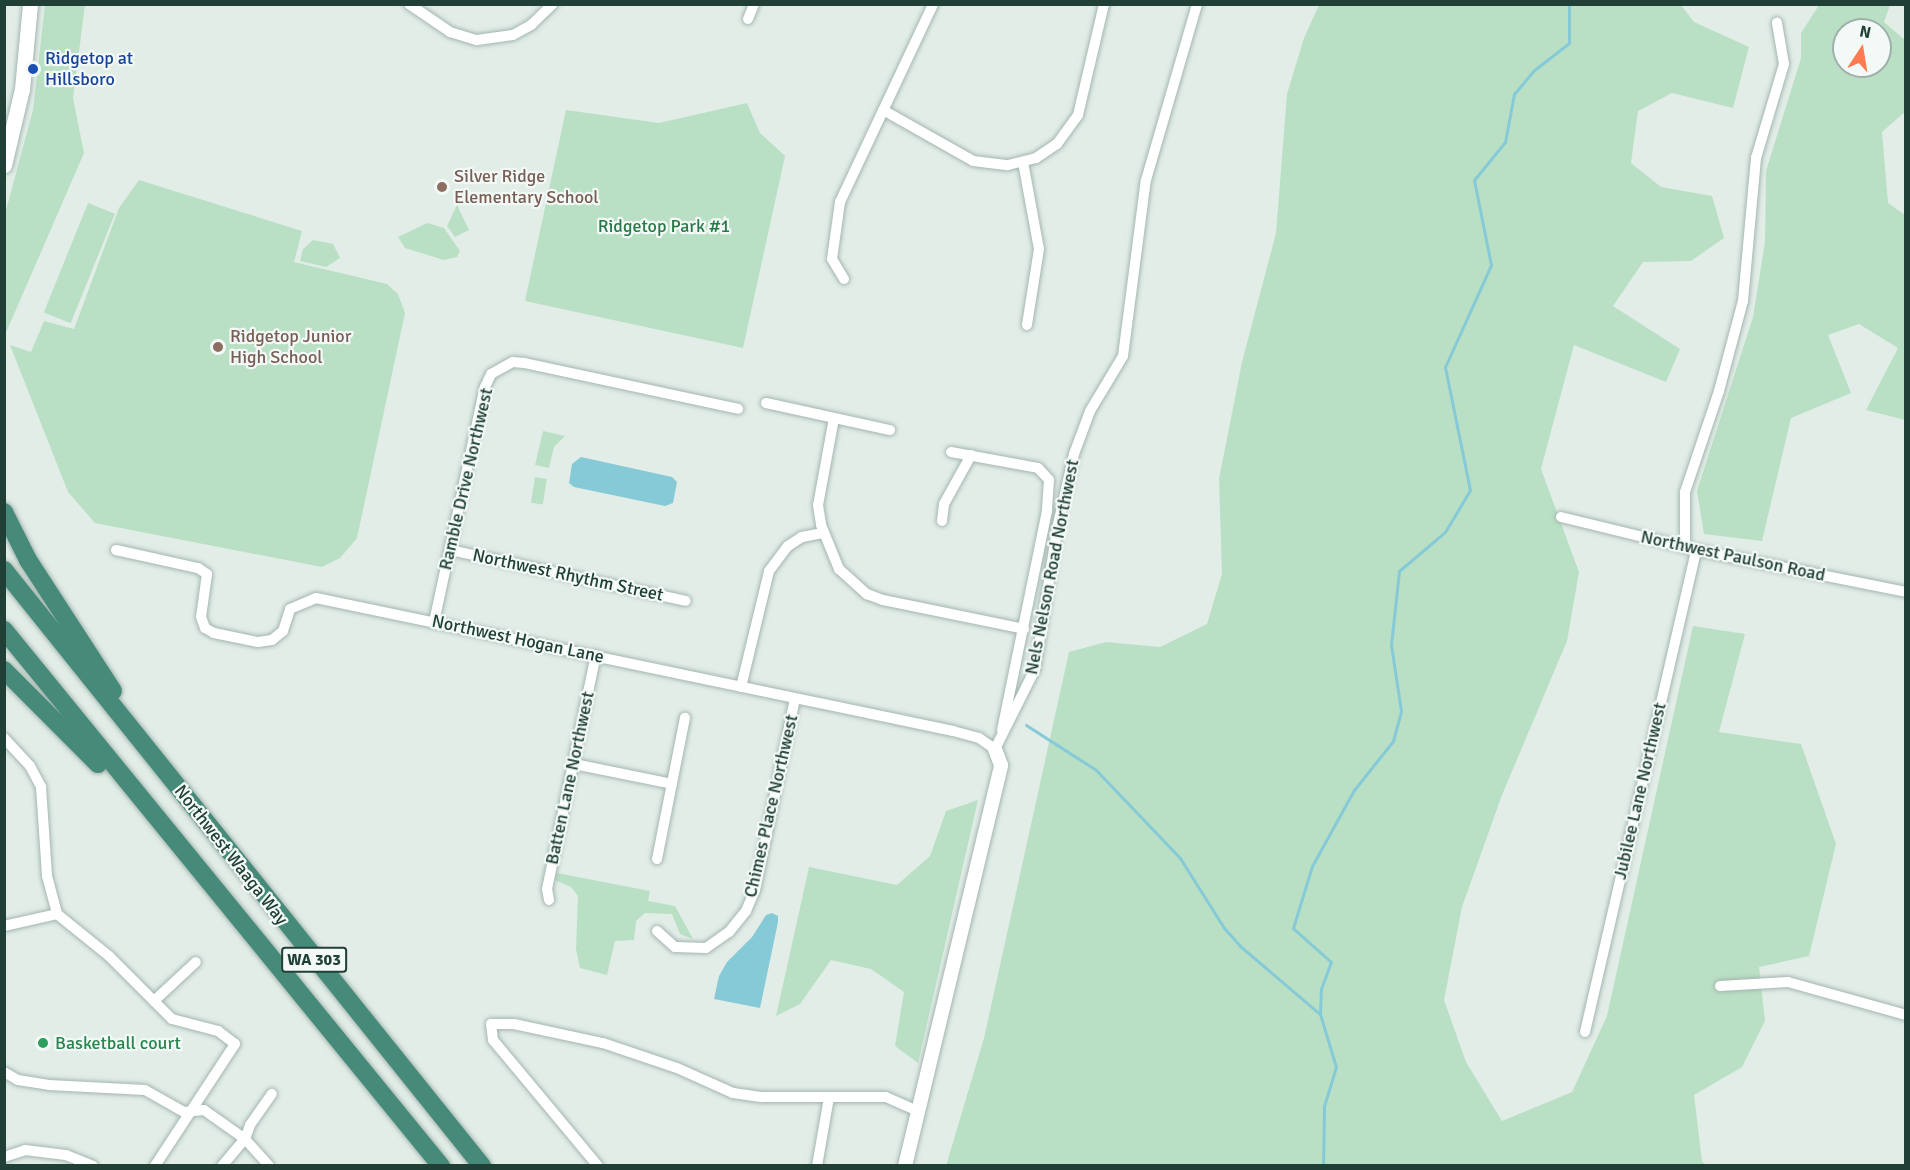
<!DOCTYPE html>
<html>
<head>
<meta charset="utf-8">
<style>
	body { margin:0 }
	#map { position:relative; width:1910px; height:1170px; overflow:hidden; background:#e2ede8; font-family:Signika,sans-serif }
	div>[style] { position:absolute }
	[style*='--x'] { left:calc(var(--x)*1px); top:calc(var(--y)*1px); width:calc(var(--w)*1px); rotate:calc(var(--a)*1deg) }
	.green>* { inset:0; background:#b9e0c4; transform-origin:0 0 }
	.water>* { inset:0; background:#86cad7 }
	.stream>* { height:3px; margin:-1.5px; padding:0 1.5px; transform-origin:1.5px; border-radius:1.5px; background:#86cad7 }
	.roads { filter:drop-shadow(0 0 2px #a4b6af) drop-shadow(0 0 2px #a4b6af) }
	.minor>* { height:10px; margin:-5px; padding:0 5px; transform-origin:5px; border-radius:5px; background:#fff }
	.tertiary>* { height:14px; margin:-7px; padding:0 7px; transform-origin:7px; border-radius:7px; background:#fff }
	.secondary>* { height:15px; margin:-7.5px; padding:0 7.5px; transform-origin:7.5px; border-radius:7.5px; background:#fff }
	.trunk>* { height:18px; margin:-9px; padding:0 9px; transform-origin:9px; border-radius:9px; background:#468a7a }
	.dots>* { width:16px; height:16px; translate:-50% -50%; box-sizing:border-box; border:3px solid #f3f9f6; border-radius:50% }
	span { translate:-50% -50%; white-space:nowrap; text-align:center; line-height:1.15; -webkit-text-stroke:4.5px #f3f9f6; paint-order:stroke }
	.shield-label span { padding:2px 4px; background:#f3f9f6; border:2px solid; border-radius:4px; -webkit-text-stroke-width:0 }
	.shield-label { font-size:16px; color:#204037; font-weight:700 }
	.transit-label { font-size:18px; color:#164399 }
	.left { translate:0 -50%; text-align:left }
	.education-label { font-size:18px; color:#785e54 }
	.park-label { font-size:18px; color:#277a47 }
	.street-label { font-size:18px; color:#204037 }
	.leisure-label { font-size:18px; color:#27864d }
	.frame { position:absolute; inset:0; border:6px solid #204037; pointer-events:none }
	.north { position:absolute; left:1832px; top:18px; width:60px; height:60px; box-sizing:border-box; background:#f3f9f6; border:2px solid #9fafaa; border-radius:50%; rotate:12deg; font-size:16px; font-weight:700; line-height:24px; text-align:center; color:#204037 }
	.north::after { content:''; display:block; margin:auto; width:21px; height:27px; background:#fc7b51; clip-path:polygon(50% 0,100% 100%,50% 72%,0 100%) }
</style>
</head>
<body>
<div id="map">
	<div class="green">
		<i style="clip-path:polygon(45px 5px,85px 5px,73px 98px,84px 153px,5px 335px,5px 214px,33px 110px)"></i>
		<i style="clip-path:polygon(1319px 5px,1681px 5px,1694px 22px,1749px 47px,1733px 108px,1672px 93px,1638px 111px,1631px 163px,1661px 187px,1712px 196px,1724px 238px,1691px 261px,1643px 262px,1613px 306px,1680px 349px,1666px 382px,1574px 345px,1541px 469px,1579px 572px,1567px 641px,1502px 795px,1462px 907px,1444px 1000px,1466px 1062px,1502px 1121px,1572px 1092px,1607px 1016px,1693px 626px,1745px 634px,1719px 732px,1801px 744px,1836px 844px,1809px 956px,1759px 967px,1765px 1021px,1742px 1067px,1694px 1095px,1702px 1162px,1707px 1165px,946px 1166px,984px 1038px,1069px 652px,1106px 642px,1160px 647px,1207px 624px,1222px 574px,1219px 479px,1242px 362px,1276px 233px,1287px 94px,1304px 38px)"></i>
		<i style="clip-path:polygon(evenodd,1819px 5px,1890px 5px,1884px 22px,1905px 40px,1905px 112px,1882px 132px,1888px 203px,1905px 215px,1905px 420px,1866px 410px,1898px 348px,1859px 324px,1828px 335px,1851px 393px,1791px 418px,1762px 541px,1704px 534px,1697px 491px,1753px 317px,1765px 242px,1766px 171px,1801px 58px,1801px 33px,1819px 5px,1844px 30px,1880px 30px,1880px 66px,1844px 66px,1844px 30px)"></i>
		<i style="clip-path:polygon(747px 103px,760px 133px,785px 156px,743px 348px,525px 301px,566px 110px,659px 123px)"></i>
		<i style="clip-path:polygon(139px 180px,302px 231px,294px 262px,387px 284px,398px 294px,405px 313px,357px 538px,340px 558px,322px 567px,95px 523px,68px 492px,10px 345px,31px 352px,44px 321px,74px 329px,119px 208px)"></i>
		<i style="left:88px;top:203px;width:29px;height:118px;rotate:22deg"></i>
		<i style="clip-path:polygon(457px 205px,469px 230px,455px 237px,447px 226px)"></i>
		<i style="clip-path:polygon(427px 223px,444px 228px,460px 251px,457px 257px,444px 260px,405px 248px,398px 237px)"></i>
		<i style="clip-path:polygon(313px 240px,333px 244px,340px 258px,326px 267px,300px 261px,303px 249px)"></i>
		<i style="clip-path:polygon(543px 431px,565px 436px,554px 447px,549px 468px,535px 465px)"></i>
		<i style="left:535px;top:477px;width:12px;height:26px;rotate:9deg"></i>
		<i style="clip-path:polygon(978px 800px,918px 1063px,895px 1046px,904px 992px,871px 969px,831px 960px,800px 1004px,776px 1016px,809px 867px,897px 885px,930px 856px,946px 811px)"></i>
		<i style="clip-path:polygon(557px 873px,650px 891px,648px 901px,675px 906px,693px 939px,680px 934px,672px 914px,645px 913px,636px 921px,634px 940px,615px 941px,607px 975px,580px 968px,576px 949px,578px 896px,571px 887px,555px 880px)"></i>
	</div>
	<div class="water">
		<i style="clip-path:polygon(581px 457px,672px 477px,677px 482px,673px 503px,665px 506px,574px 487px,569px 483px,572px 464px)"></i>
		<i style="clip-path:polygon(772px 913px,778px 916px,778px 922px,760px 1008px,714px 999px,719px 976px,727px 962px,752px 937px,766px 915px)"></i>
	</div>
	<div class="stream">
		<i style="--x:1026;--y:725;--w:83;--a:32.7"></i>
		<i style="--x:1096;--y:770;--w:122;--a:46.3"></i>
		<i style="--x:1180;--y:858;--w:83;--a:57.8"></i>
		<i style="--x:1224;--y:928;--w:24;--a:48"></i>
		<i style="--x:1240;--y:946;--w:105;--a:40.4"></i>
		<i style="--x:1323;--y:1166;--w:60;--a:-89"></i>
		<i style="--x:1324;--y:1106;--w:41;--a:-72.9"></i>
		<i style="--x:1336;--y:1067;--w:55;--a:-106.8"></i>
		<i style="--x:1320;--y:1014;--w:25;--a:-88"></i>
		<i style="--x:1321;--y:989;--w:29;--a:-70"></i>
		<i style="--x:1331;--y:962;--w:51;--a:-138.2"></i>
		<i style="--x:1293;--y:928;--w:65;--a:-73"></i>
		<i style="--x:1312;--y:866;--w:87;--a:-61.1"></i>
		<i style="--x:1354;--y:790;--w:63;--a:-51.5"></i>
		<i style="--x:1393;--y:741;--w:31;--a:-75"></i>
		<i style="--x:1401;--y:711;--w:67;--a:-98.6"></i>
		<i style="--x:1391;--y:645;--w:74;--a:-83.8"></i>
		<i style="--x:1399;--y:571;--w:60;--a:-40.3"></i>
		<i style="--x:1445;--y:532;--w:49;--a:-59.2"></i>
		<i style="--x:1470;--y:490;--w:126;--a:-101.5"></i>
		<i style="--x:1445;--y:367;--w:112;--a:-65.7"></i>
		<i style="--x:1491;--y:265;--w:87;--a:-101.3"></i>
		<i style="--x:1474;--y:180;--w:49;--a:-50.8"></i>
		<i style="--x:1505;--y:142;--w:49;--a:-79.4"></i>
		<i style="--x:1514;--y:94;--w:30;--a:-50"></i>
		<i style="--x:1533;--y:71;--w:46;--a:-37.9"></i>
		<i style="--x:1569;--y:43;--w:39;--a:-90"></i>
	</div>
	<div class="roads">
		<div class="minor">
			<i style="--x:409;--y:4;--w:50;--a:34.3"></i>
			<i style="--x:450;--y:32;--w:28;--a:17"></i>
			<i style="--x:477;--y:40;--w:36;--a:-8"></i>
			<i style="--x:513;--y:35;--w:21;--a:-29"></i>
			<i style="--x:531;--y:25;--w:30;--a:-44"></i>
			<i style="--x:748;--y:19;--w:16;--a:-68"></i>
			<i style="--x:883;--y:110;--w:103;--a:29.5"></i>
			<i style="--x:973;--y:161;--w:35;--a:7"></i>
			<i style="--x:1008;--y:165;--w:29;--a:-14"></i>
			<i style="--x:1036;--y:158;--w:25;--a:-34"></i>
			<i style="--x:1057;--y:144;--w:36;--a:-54"></i>
			<i style="--x:1078;--y:115;--w:114;--a:-76.8"></i>
			<i style="--x:1023;--y:162;--w:88;--a:79.6"></i>
			<i style="--x:1039;--y:249;--w:77;--a:99"></i>
			<i style="--x:844;--y:279;--w:23;--a:-121"></i>
			<i style="--x:832;--y:259;--w:58;--a:-82"></i>
			<i style="--x:840;--y:202;--w:219;--a:-64.8"></i>
			<i style="--x:766;--y:403;--w:127;--a:12.3"></i>
			<i style="--x:834;--y:418;--w:88;--a:100.4"></i>
			<i style="--x:818;--y:505;--w:20;--a:81"></i>
			<i style="--x:821;--y:525;--w:48;--a:67.8"></i>
			<i style="--x:839;--y:569;--w:38;--a:42"></i>
			<i style="--x:867;--y:594;--w:17;--a:21"></i>
			<i style="--x:883;--y:600;--w:144;--a:11.6"></i>
			<i style="--x:951;--y:452;--w:88;--a:10.4"></i>
			<i style="--x:1038;--y:468;--w:16;--a:47"></i>
			<i style="--x:1049;--y:480;--w:31;--a:94"></i>
			<i style="--x:1047;--y:511;--w:224;--a:101.6"></i>
			<i style="--x:1561;--y:517;--w:139;--a:13.7"></i>
			<i style="--x:1696;--y:550;--w:214;--a:11.3"></i>
			<i style="--x:942;--y:521;--w:17;--a:-83"></i>
			<i style="--x:944;--y:504;--w:56;--a:-61.1"></i>
			<i style="--x:1685;--y:548;--w:56;--a:-90"></i>
			<i style="--x:1685;--y:492;--w:107;--a:-71.4"></i>
			<i style="--x:1719;--y:391;--w:93;--a:-75.1"></i>
			<i style="--x:1743;--y:301;--w:144;--a:-84.8"></i>
			<i style="--x:1756;--y:158;--w:98;--a:-73.4"></i>
			<i style="--x:1784;--y:64;--w:42;--a:-99.7"></i>
			<i style="--x:116;--y:550;--w:84;--a:12.4"></i>
			<i style="--x:198;--y:568;--w:11;--a:34"></i>
			<i style="--x:207;--y:574;--w:43;--a:97.9"></i>
			<i style="--x:201;--y:617;--w:12;--a:70"></i>
			<i style="--x:205;--y:628;--w:10;--a:29"></i>
			<i style="--x:214;--y:633;--w:45;--a:11.6"></i>
			<i style="--x:258;--y:642;--w:14;--a:-8"></i>
			<i style="--x:272;--y:640;--w:14;--a:-39"></i>
			<i style="--x:283;--y:631;--w:23;--a:-72"></i>
			<i style="--x:290;--y:609;--w:28;--a:-23"></i>
			<i style="--x:316;--y:598;--w:651;--a:11.79"></i>
			<i style="--x:953;--y:731;--w:27;--a:15"></i>
			<i style="--x:979;--y:738;--w:19;--a:35"></i>
			<i style="--x:995;--y:749;--w:89;--a:-63.4"></i>
			<i style="--x:1035;--y:669;--w:147;--a:-81"></i>
			<i style="--x:1058;--y:524;--w:72;--a:-77.1"></i>
			<i style="--x:1074;--y:454;--w:46;--a:-69.6"></i>
			<i style="--x:1090;--y:411;--w:64;--a:-59"></i>
			<i style="--x:1123;--y:356;--w:177;--a:-82.6"></i>
			<i style="--x:1146;--y:180;--w:183;--a:-73.8"></i>
			<i style="--x:450;--y:550;--w:241;--a:12.2"></i>
			<i style="--x:434;--y:622;--w:240;--a:-77.8"></i>
			<i style="--x:485;--y:387;--w:14;--a:-65"></i>
			<i style="--x:491;--y:374;--w:25;--a:-29"></i>
			<i style="--x:513;--y:362;--w:11;--a:5"></i>
			<i style="--x:524;--y:363;--w:219;--a:12.1"></i>
			<i style="--x:741;--y:687;--w:119;--a:-76.4"></i>
			<i style="--x:769;--y:571;--w:31;--a:-53"></i>
			<i style="--x:788;--y:546;--w:17;--a:-33"></i>
			<i style="--x:802;--y:537;--w:21;--a:-11"></i>
			<i style="--x:4;--y:738;--w:38;--a:47"></i>
			<i style="--x:30;--y:766;--w:24;--a:62"></i>
			<i style="--x:41;--y:787;--w:89;--a:86.1"></i>
			<i style="--x:47;--y:876;--w:39;--a:75"></i>
			<i style="--x:57;--y:914;--w:67;--a:38.9"></i>
			<i style="--x:109;--y:956;--w:89;--a:45"></i>
			<i style="--x:172;--y:1019;--w:48;--a:14.6"></i>
			<i style="--x:218;--y:1031;--w:21;--a:37"></i>
			<i style="--x:235;--y:1044;--w:146;--a:123.3"></i>
			<i style="--x:574;--y:764;--w:100;--a:11.5"></i>
			<i style="--x:657;--y:859;--w:144;--a:-78.8"></i>
			<i style="--x:549;--y:900;--w:11;--a:-100"></i>
			<i style="--x:547;--y:889;--w:239;--a:-78.2"></i>
			<i style="--x:4;--y:926;--w:54;--a:-12.8"></i>
			<i style="--x:657;--y:931;--w:24;--a:42"></i>
			<i style="--x:675;--y:947;--w:31;--a:2"></i>
			<i style="--x:706;--y:948;--w:28;--a:-35"></i>
			<i style="--x:729;--y:932;--w:27;--a:-51"></i>
			<i style="--x:746;--y:911;--w:23;--a:-67"></i>
			<i style="--x:755;--y:890;--w:195;--a:-78.2"></i>
			<i style="--x:1720;--y:986;--w:68;--a:-3.4"></i>
			<i style="--x:1788;--y:982;--w:123;--a:15.6"></i>
			<i style="--x:154;--y:1001;--w:57;--a:-42.9"></i>
			<i style="--x:1585;--y:1032;--w:495;--a:-77"></i>
			<i style="--x:4;--y:1072;--w:16;--a:30"></i>
			<i style="--x:18;--y:1080;--w:31;--a:9"></i>
			<i style="--x:49;--y:1085;--w:96;--a:3"></i>
			<i style="--x:145;--y:1090;--w:45;--a:29.4"></i>
			<i style="--x:184;--y:1112;--w:20;--a:-6"></i>
			<i style="--x:204;--y:1110;--w:50;--a:35.3"></i>
			<i style="--x:245;--y:1139;--w:36;--a:48"></i>
			<i style="--x:4;--y:1157;--w:22;--a:-18"></i>
			<i style="--x:25;--y:1150;--w:41;--a:7"></i>
			<i style="--x:66;--y:1155;--w:29;--a:22"></i>
			<i style="--x:222;--y:1166;--w:35;--a:-50"></i>
			<i style="--x:245;--y:1139;--w:15;--a:-70"></i>
			<i style="--x:250;--y:1125;--w:38;--a:-55"></i>
			<i style="--x:598;--y:1166;--w:164;--a:-129.8"></i>
			<i style="--x:493;--y:1040;--w:16;--a:-97"></i>
			<i style="--x:491;--y:1024;--w:23;--a:0"></i>
			<i style="--x:514;--y:1024;--w:91;--a:12.1"></i>
			<i style="--x:603;--y:1043;--w:78;--a:18.7"></i>
			<i style="--x:677;--y:1068;--w:61;--a:24.1"></i>
			<i style="--x:733;--y:1093;--w:30;--a:8"></i>
			<i style="--x:763;--y:1097;--w:123;--a:0"></i>
			<i style="--x:886;--y:1097;--w:37;--a:24"></i>
			<i style="--x:817;--y:1166;--w:70;--a:-80.1"></i>
		</div>
		<div class="tertiary">
			<i style="--x:905;--y:1166;--w:412;--a:-76.5"></i>
			<i style="--x:1001;--y:765;--w:17;--a:-111"></i>
		</div>
		<div class="secondary">
			<i style="--x:4;--y:165;--w:78;--a:-76.7"></i>
			<i style="--x:22;--y:89;--w:85;--a:-84.6"></i>
		</div>
		<div class="trunk">
			<i style="--x:4;--y:512;--w:54;--a:63.4"></i>
			<i style="--x:28;--y:560;--w:156;--a:57"></i>
			<i style="--x:4;--y:570;--w:764;--a:51.27"></i>
			<i style="--x:4;--y:630;--w:692;--a:50.81"></i>
			<i style="--x:4;--y:670;--w:133;--a:45"></i>
		</div>
	</div>
	<div class="dots">
		<i style="left:33px;top:69px;background:#1a4fb4"></i>
		<i style="left:442px;top:187px;background:#8d6e63"></i>
		<i style="left:218px;top:347px;background:#8d6e63"></i>
		<i style="left:43px;top:1043px;background:#2e9e5b"></i>
	</div>
	<div class="shield-label">
		<span style="left:314px;top:960px">WA 303</span>
	</div>
	<div class="transit-label">
		<span class="left" style="left:45px;top:69px">Ridgetop at<br>Hillsboro</span>
	</div>
	<div class="education-label">
		<span class="left" style="left:454px;top:187px">Silver Ridge<br>Elementary School</span>
		<span class="left" style="left:230px;top:347px">Ridgetop Junior<br>High School</span>
	</div>
	<div class="park-label">
		<span style="left:664px;top:226px">Ridgetop Park #1</span>
	</div>
	<div class="street-label">
		<span style="left:466px;top:479px;rotate:-77deg">Ramble Drive Northwest</span>
		<span style="left:1733px;top:556px;rotate:12deg">Northwest Paulson Road</span>
		<span style="left:1052px;top:567px;rotate:-79deg">Nels Nelson Road Northwest</span>
		<span style="left:568px;top:575px;rotate:12deg">Northwest Rhythm Street</span>
		<span style="left:518px;top:639px;rotate:12deg">Northwest Hogan Lane</span>
		<span style="left:570px;top:778px;rotate:-78deg">Batten Lane Northwest</span>
		<span style="left:1640px;top:791px;rotate:-77deg">Jubilee Lane Northwest</span>
		<span style="left:771px;top:806px;rotate:-77deg">Chimes Place Northwest</span>
		<span style="left:231px;top:855px;rotate:52deg">Northwest Waaga Way</span>
	</div>
	<div class="leisure-label">
		<span class="left" style="left:55px;top:1043px">Basketball court</span>
	</div>
	<div class="frame"></div>
	<div class="north">N</div>
</div>
</body>
</html>
